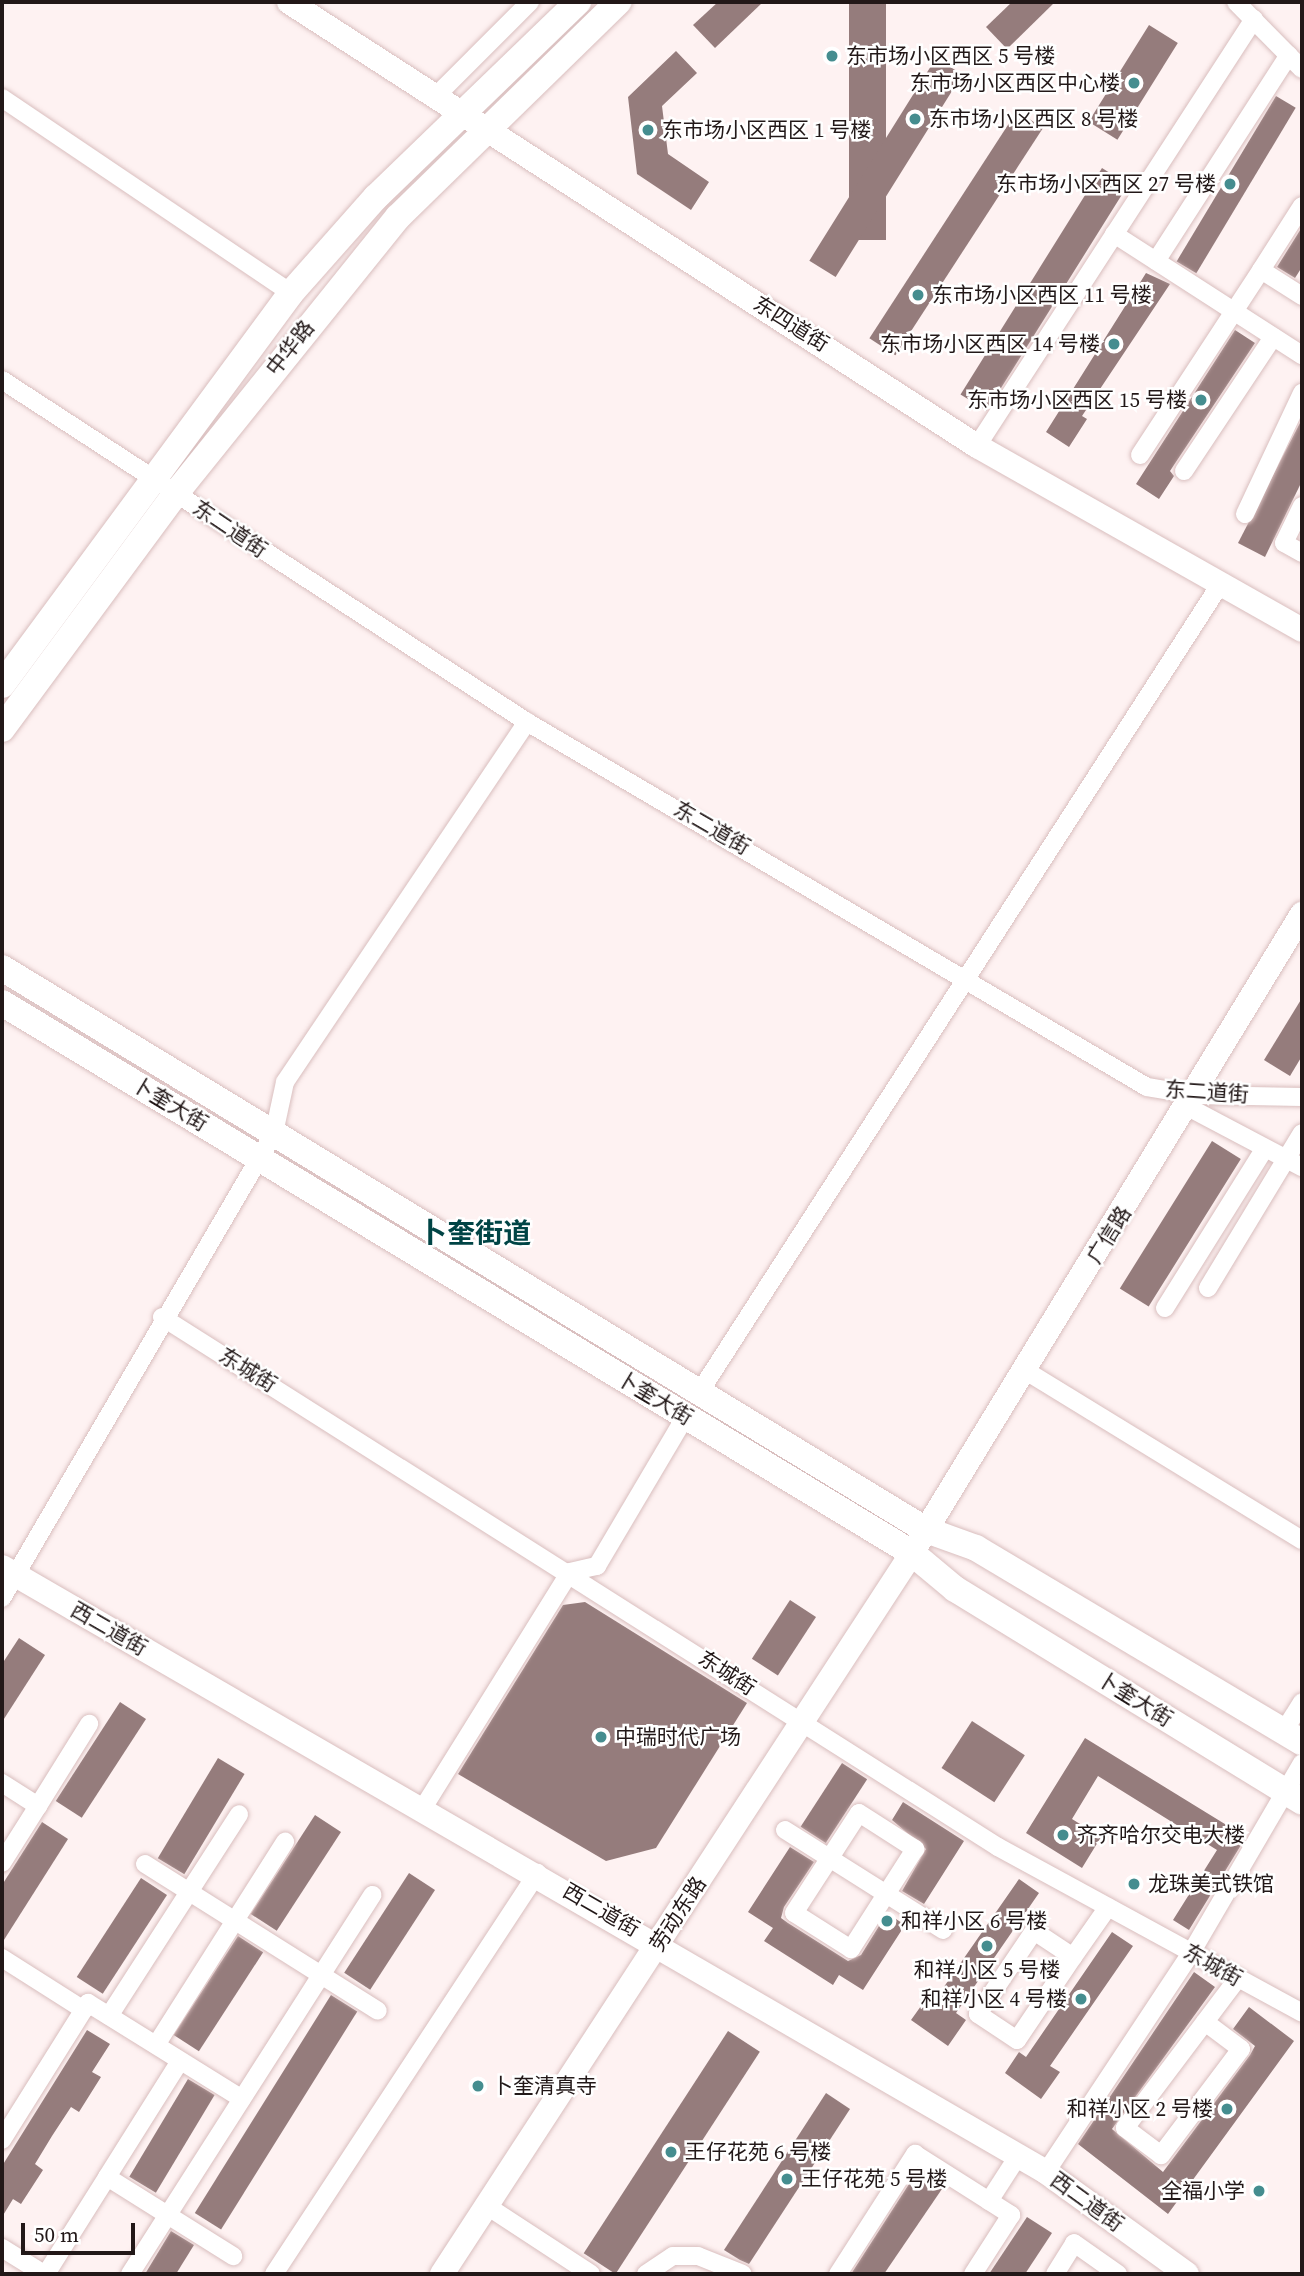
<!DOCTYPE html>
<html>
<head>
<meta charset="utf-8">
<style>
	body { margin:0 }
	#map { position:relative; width:1304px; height:2276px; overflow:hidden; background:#fef2f2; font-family:"Source Serif 4","Noto Sans SC",serif }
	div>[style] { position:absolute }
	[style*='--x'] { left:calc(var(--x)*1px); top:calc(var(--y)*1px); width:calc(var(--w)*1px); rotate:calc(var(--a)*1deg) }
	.building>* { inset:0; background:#957c7c; transform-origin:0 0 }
	.roads { filter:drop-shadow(0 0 2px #d9bebe) drop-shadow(0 0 2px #d9bebe) }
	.street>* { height:18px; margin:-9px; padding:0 9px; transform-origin:9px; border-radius:9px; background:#fff }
	.secondary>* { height:24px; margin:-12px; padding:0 12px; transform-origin:12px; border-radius:12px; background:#fff }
	.primary>* { height:26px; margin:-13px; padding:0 13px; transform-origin:13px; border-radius:13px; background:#fff }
	.dots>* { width:19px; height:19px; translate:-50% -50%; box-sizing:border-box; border:4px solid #fff; border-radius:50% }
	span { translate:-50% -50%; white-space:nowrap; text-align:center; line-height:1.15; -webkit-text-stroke:5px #fff; paint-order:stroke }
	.poi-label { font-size:21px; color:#221818 }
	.left { translate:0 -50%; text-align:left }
	.right { translate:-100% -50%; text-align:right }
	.street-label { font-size:21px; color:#221818 }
	.district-label { font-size:28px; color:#004445; font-weight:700 }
	.frame { position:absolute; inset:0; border:4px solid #221818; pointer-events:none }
	.scale { position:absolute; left:21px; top:2223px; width:114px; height:32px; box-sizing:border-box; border:4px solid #221818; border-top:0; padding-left:9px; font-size:21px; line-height:24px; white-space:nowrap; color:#221818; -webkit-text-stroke:5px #fff; paint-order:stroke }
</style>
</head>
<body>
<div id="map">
	<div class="building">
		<i style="clip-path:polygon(718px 2px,763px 2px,715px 48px,693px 25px)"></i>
		<i style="left:849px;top:2px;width:37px;height:238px"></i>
		<i style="clip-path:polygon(1012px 2px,1055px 2px,1007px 49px,986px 27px)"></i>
		<i style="left:1149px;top:25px;width:34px;height:114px;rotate:32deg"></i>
		<i style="clip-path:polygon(676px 51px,697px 73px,662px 106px,668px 154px,709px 182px,691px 210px,637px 174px,628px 97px)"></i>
		<i style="left:936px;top:58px;width:31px;height:239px;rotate:32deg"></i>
		<i style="left:1276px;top:96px;width:23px;height:193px;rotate:31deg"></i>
		<i style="left:1017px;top:111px;width:31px;height:271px;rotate:33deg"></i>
		<i style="left:1102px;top:168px;width:31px;height:267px;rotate:32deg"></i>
		<i style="clip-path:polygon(1302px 227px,1302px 267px,1295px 278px,1277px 267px)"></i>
		<i style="clip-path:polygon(1146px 273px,1170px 284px,1082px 416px,1087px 419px,1069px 447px,1046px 432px)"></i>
		<i style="clip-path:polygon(1235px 330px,1255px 343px,1170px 471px,1174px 476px,1159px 499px,1136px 484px)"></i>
		<i style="clip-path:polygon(1302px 419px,1302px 481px,1265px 557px,1238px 543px)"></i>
		<i style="clip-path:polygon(1302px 998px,1302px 1056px,1290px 1076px,1264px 1060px)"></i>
		<i style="left:1212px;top:1141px;width:34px;height:174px;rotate:32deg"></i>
		<i style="left:790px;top:1600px;width:31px;height:70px;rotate:33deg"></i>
		<i style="clip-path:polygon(585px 1602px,747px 1703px,656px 1848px,606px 1861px,458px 1774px,563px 1605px)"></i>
		<i style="clip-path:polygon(19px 1638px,45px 1655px,2px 1722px,2px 1664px)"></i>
		<i style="left:120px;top:1702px;width:31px;height:118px;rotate:33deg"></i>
		<i style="left:972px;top:1721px;width:63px;height:56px;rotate:33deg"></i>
		<i style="clip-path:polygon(1085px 1738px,1246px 1837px,1189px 1930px,1173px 1920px,1217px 1850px,1098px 1776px,1072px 1819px,1101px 1837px,1082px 1868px,1026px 1833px)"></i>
		<i style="left:218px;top:1758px;width:31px;height:117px;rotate:31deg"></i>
		<i style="left:842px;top:1763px;width:30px;height:76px;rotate:33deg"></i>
		<i style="clip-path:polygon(903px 1802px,964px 1841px,924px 1904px,902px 1891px,926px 1849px,892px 1820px)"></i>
		<i style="left:315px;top:1815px;width:31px;height:118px;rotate:33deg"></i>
		<i style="clip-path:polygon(42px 1822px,68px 1839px,2px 1943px,2px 1885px)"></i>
		<i style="clip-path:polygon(790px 1847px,814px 1862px,784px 1907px,781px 1918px,788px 1923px,848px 1961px,861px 1955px,887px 1913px,905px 1925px,863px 1990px,839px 1975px,833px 1985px,764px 1941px,773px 1928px,748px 1912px)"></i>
		<i style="left:409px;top:1873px;width:31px;height:119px;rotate:33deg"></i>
		<i style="left:141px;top:1878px;width:31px;height:118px;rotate:33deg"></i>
		<i style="clip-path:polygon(1019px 1879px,1039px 1893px,956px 2013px,966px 2020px,948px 2046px,911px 2020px,926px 1999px,932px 2004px)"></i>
		<i style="clip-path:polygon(1112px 1932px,1133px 1946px,1050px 2066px,1060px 2072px,1041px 2099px,1005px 2073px,1019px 2052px,1026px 2057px)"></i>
		<i style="left:238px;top:1936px;width:30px;height:118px;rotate:33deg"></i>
		<i style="clip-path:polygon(1194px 1972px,1215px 1987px,1112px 2129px,1163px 2172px,1250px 2055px,1255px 2046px,1233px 2029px,1249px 2007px,1294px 2041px,1168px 2214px,1078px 2144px)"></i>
		<i style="left:331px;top:1995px;width:31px;height:257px;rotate:32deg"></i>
		<i style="clip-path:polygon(87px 2030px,110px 2044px,92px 2072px,101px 2077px,79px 2112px,71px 2107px,52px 2136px,35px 2164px,43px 2170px,21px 2204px,13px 2199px,2px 2217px,2px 2166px)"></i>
		<i style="left:728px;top:2031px;width:38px;height:265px;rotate:33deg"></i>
		<i style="left:188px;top:2079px;width:31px;height:114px;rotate:31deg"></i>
		<i style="clip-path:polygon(826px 2093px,850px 2109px,749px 2264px,740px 2260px,724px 2250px)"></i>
		<i style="clip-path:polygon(918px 2170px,944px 2186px,884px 2274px,851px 2274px)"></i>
		<i style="clip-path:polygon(1027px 2217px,1052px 2233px,1025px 2274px,989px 2274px)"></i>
		<i style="clip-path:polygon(171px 2231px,194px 2245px,176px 2274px,145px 2274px)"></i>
	</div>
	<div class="roads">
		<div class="street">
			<i style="--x:1236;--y:2;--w:94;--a:45.4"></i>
			<i style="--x:2;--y:98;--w:349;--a:34"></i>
			<i style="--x:434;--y:98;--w:136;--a:-45"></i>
			<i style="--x:1114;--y:234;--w:224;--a:32.8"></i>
			<i style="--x:1156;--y:261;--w:245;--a:-57.2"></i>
			<i style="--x:1261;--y:270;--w:76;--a:-57.4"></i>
			<i style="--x:2;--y:380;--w:627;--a:33.08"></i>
			<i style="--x:527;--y:722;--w:719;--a:30.49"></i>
			<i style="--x:1147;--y:1087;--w:49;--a:9.5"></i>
			<i style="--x:1195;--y:1095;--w:107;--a:1.1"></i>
			<i style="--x:977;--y:446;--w:509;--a:-57.03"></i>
			<i style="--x:1140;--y:455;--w:221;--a:-56.8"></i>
			<i style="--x:1261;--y:270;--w:49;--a:32.4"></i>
			<i style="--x:1184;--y:471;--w:161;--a:-56.4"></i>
			<i style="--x:1302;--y:506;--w:41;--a:115.9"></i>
			<i style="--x:1284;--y:543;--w:21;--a:29"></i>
			<i style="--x:1245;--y:514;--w:134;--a:-64.8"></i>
			<i style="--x:1188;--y:1107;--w:129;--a:27.8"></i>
			<i style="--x:1208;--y:1288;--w:181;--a:-58.8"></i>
			<i style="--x:1165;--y:1308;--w:185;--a:-58"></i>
			<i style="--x:162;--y:1317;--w:990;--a:32.37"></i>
			<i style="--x:998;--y:1847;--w:346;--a:28.6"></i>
			<i style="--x:1026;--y:1371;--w:324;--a:31.5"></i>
			<i style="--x:699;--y:1393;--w:960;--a:-57.2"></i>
			<i style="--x:2;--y:1598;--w:539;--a:-59.67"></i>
			<i style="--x:274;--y:1133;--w:52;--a:-77.8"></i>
			<i style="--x:285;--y:1082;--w:434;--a:-56.1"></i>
			<i style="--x:1284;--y:1731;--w:34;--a:-58"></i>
			<i style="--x:2;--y:1783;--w:43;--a:32.6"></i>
			<i style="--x:38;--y:1806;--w:67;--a:122.3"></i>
			<i style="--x:38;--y:1806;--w:97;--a:-58.1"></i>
			<i style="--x:423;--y:1808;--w:278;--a:-58.1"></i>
			<i style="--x:570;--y:1572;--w:28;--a:-13"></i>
			<i style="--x:597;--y:1566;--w:173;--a:-59.4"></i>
			<i style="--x:859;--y:1813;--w:67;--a:32.7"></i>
			<i style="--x:915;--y:1849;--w:119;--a:122.6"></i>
			<i style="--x:851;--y:1949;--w:67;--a:-147.7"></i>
			<i style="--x:794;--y:1913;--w:119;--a:-57"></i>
			<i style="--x:785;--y:1830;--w:187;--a:32.3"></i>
			<i style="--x:145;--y:1864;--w:275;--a:32.2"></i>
			<i style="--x:1073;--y:1957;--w:100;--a:124"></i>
			<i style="--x:1017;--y:2040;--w:47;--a:-146.3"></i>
			<i style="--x:978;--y:2014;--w:100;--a:-56"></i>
			<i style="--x:1034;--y:1931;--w:47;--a:33.7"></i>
			<i style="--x:1073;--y:1957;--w:61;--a:-55"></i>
			<i style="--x:2;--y:1958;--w:97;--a:32.4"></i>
			<i style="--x:109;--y:2016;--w:240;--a:-57.2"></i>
			<i style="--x:1205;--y:2022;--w:45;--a:36.9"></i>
			<i style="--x:1241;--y:2049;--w:133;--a:127"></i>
			<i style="--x:1161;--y:2155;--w:45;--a:-143.1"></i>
			<i style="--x:1125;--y:2128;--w:188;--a:-53"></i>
			<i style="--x:156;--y:2045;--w:241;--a:-57.6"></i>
			<i style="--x:2;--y:2140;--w:162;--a:-57.9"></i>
			<i style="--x:88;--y:2003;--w:181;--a:31.9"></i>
			<i style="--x:1046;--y:2172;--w:263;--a:-56.5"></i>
			<i style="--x:1191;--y:1953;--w:220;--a:-59.7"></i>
			<i style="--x:107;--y:2177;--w:137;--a:-57.8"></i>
			<i style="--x:989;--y:2201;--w:54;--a:-57.2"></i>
			<i style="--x:487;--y:2206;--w:124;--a:33.2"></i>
			<i style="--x:2;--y:2248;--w:49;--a:31.8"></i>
			<i style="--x:46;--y:2274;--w:115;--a:-57.8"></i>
			<i style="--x:107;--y:2177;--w:149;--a:32.1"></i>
			<i style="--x:130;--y:2274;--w:450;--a:-57.4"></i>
			<i style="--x:274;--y:2274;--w:480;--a:-56.7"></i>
			<i style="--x:646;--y:2274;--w:32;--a:-34"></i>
			<i style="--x:673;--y:2256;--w:25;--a:0"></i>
			<i style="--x:698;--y:2256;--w:48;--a:21.8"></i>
			<i style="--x:838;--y:2274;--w:143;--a:-57.3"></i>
			<i style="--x:915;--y:2154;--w:114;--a:32.4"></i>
			<i style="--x:1011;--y:2215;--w:70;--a:122.8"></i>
			<i style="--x:1055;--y:2274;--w:36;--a:-58"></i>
			<i style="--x:1074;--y:2243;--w:54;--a:35.2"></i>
		</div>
		<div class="secondary">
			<i style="--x:289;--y:2;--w:819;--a:32.84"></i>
			<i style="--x:977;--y:446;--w:373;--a:29.5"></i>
			<i style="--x:2;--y:1567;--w:1207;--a:30.09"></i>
			<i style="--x:1046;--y:2172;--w:174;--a:35.9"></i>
			<i style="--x:442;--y:2274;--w:861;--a:-56.9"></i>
			<i style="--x:912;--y:1553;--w:749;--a:-58.6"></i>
		</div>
		<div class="primary">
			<i style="--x:2;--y:685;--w:487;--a:-53.6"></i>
			<i style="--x:291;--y:293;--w:128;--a:-48.5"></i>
			<i style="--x:376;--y:197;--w:281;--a:-44"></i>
			<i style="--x:2;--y:729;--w:293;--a:-53.6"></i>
			<i style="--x:176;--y:493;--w:354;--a:-51.2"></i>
			<i style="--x:398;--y:217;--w:308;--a:-44.3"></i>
			<i style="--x:2;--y:968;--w:1081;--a:31.31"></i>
			<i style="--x:926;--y:1530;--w:53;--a:19.8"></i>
			<i style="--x:976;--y:1548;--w:379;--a:30.8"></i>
			<i style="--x:2;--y:1003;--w:1063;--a:31.15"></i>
			<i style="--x:912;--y:1553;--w:56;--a:39.9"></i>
			<i style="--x:955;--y:1589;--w:407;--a:31.5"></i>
		</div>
	</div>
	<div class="dots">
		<i style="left:832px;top:56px;background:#458d8f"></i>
		<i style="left:1134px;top:83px;background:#458d8f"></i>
		<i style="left:915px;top:119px;background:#458d8f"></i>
		<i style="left:648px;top:130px;background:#458d8f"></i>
		<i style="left:1230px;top:184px;background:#458d8f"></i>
		<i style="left:918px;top:295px;background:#458d8f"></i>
		<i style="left:1114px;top:344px;background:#458d8f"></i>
		<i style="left:1201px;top:400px;background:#458d8f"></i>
		<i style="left:601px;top:1737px;background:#458d8f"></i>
		<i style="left:1063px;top:1835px;background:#458d8f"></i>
		<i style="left:1134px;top:1884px;background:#458d8f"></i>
		<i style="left:887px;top:1921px;background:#458d8f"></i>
		<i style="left:987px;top:1946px;background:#458d8f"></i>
		<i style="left:1081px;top:1999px;background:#458d8f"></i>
		<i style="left:478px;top:2086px;background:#458d8f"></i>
		<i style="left:1227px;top:2109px;background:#458d8f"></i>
		<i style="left:671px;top:2152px;background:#458d8f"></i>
		<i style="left:787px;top:2179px;background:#458d8f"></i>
		<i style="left:1259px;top:2191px;background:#458d8f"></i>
	</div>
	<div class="poi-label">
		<span class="left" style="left:846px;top:56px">东市场小区西区 5 号楼</span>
		<span class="right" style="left:1120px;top:83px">东市场小区西区中心楼</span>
		<span class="left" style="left:929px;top:119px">东市场小区西区 8 号楼</span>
		<span class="left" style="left:662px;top:130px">东市场小区西区 1 号楼</span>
		<span class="right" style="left:1216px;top:184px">东市场小区西区 27 号楼</span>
		<span class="left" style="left:932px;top:295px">东市场小区西区 11 号楼</span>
		<span class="right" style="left:1100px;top:344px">东市场小区西区 14 号楼</span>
		<span class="right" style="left:1187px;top:400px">东市场小区西区 15 号楼</span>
		<span class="left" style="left:615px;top:1737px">中瑞时代广场</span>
		<span class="left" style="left:1077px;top:1835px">齐齐哈尔交电大楼</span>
		<span class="left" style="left:1148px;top:1884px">龙珠美式铁馆</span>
		<span class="left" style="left:901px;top:1921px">和祥小区 6 号楼</span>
		<span style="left:987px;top:1970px">和祥小区 5 号楼</span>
		<span class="right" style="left:1067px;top:1999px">和祥小区 4 号楼</span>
		<span class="left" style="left:492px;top:2086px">卜奎清真寺</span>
		<span class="right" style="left:1213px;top:2109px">和祥小区 2 号楼</span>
		<span class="left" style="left:685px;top:2152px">王仔花苑 6 号楼</span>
		<span class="left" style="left:801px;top:2179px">王仔花苑 5 号楼</span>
		<span class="right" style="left:1245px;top:2191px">全福小学</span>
	</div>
	<div class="street-label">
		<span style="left:791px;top:324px;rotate:32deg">东四道街</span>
		<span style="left:290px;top:348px;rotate:-52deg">中华路</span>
		<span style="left:230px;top:529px;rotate:34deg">东二道街</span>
		<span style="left:712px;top:828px;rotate:30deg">东二道街</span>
		<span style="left:1207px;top:1092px;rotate:4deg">东二道街</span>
		<span style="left:170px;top:1104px;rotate:31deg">卜奎大街</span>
		<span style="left:1109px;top:1235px;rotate:-58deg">广信路</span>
		<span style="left:248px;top:1370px;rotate:32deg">东城街</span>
		<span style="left:655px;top:1398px;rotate:31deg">卜奎大街</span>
		<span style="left:109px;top:1629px;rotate:30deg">西二道街</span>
		<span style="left:727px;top:1673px;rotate:33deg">东城街</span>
		<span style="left:1135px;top:1699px;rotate:32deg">卜奎大街</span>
		<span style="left:601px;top:1910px;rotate:30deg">西二道街</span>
		<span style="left:678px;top:1914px;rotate:-57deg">劳动东路</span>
		<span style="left:1213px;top:1965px;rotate:29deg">东城街</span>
		<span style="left:1087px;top:2202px;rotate:36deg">西二道街</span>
	</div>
	<div class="district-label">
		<span style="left:475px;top:1233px">卜奎街道</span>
	</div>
	<div class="frame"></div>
	<div class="scale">50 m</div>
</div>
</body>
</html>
